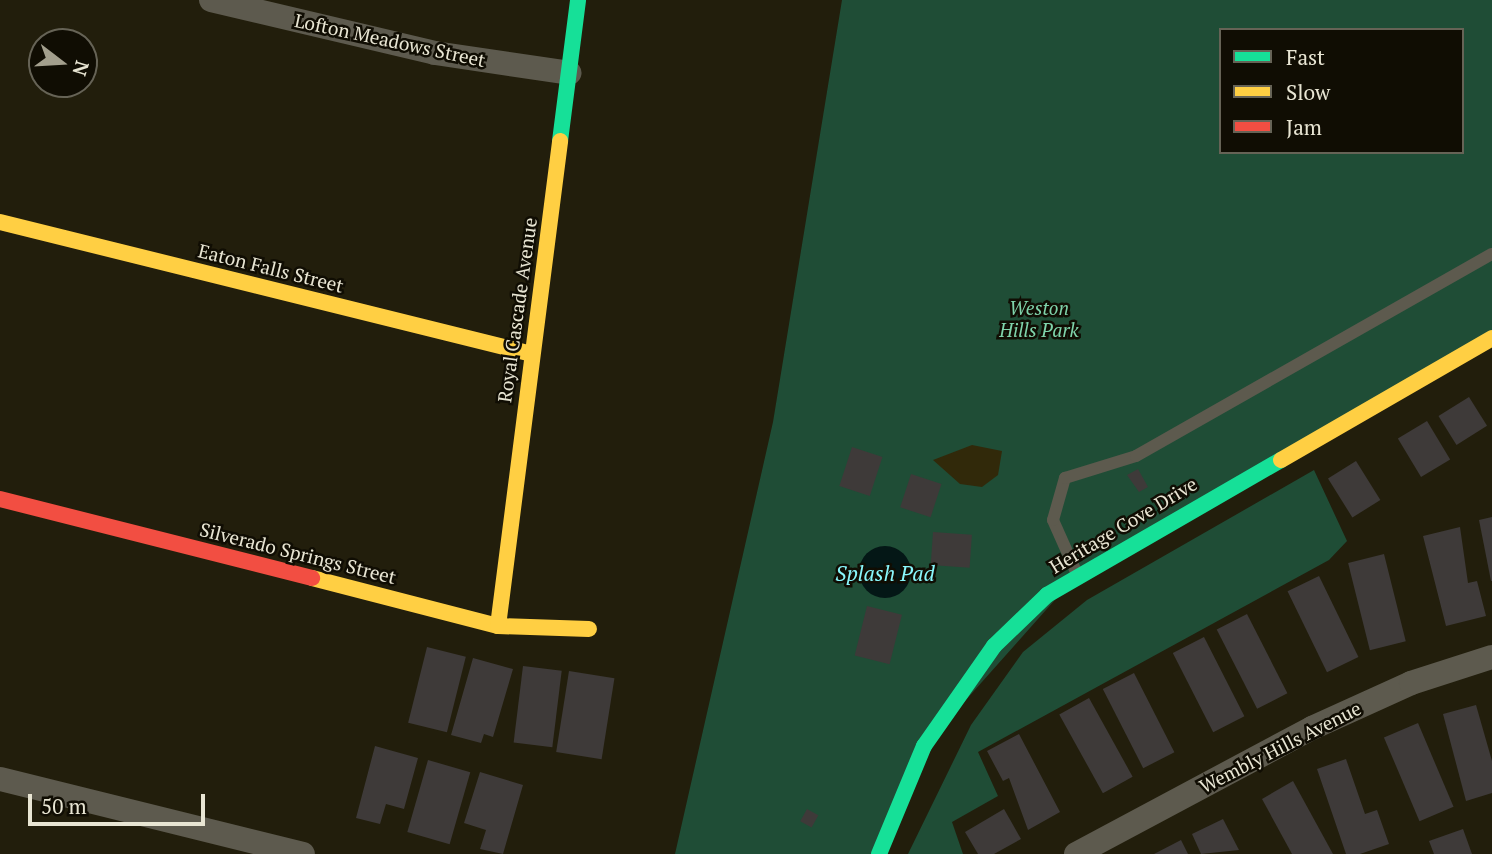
<!DOCTYPE html>
<html>
<head>
<meta charset="utf-8">
<style>
	body { margin:0 }
	#map { position:relative; width:1492px; height:854px; overflow:hidden; background:#221e0c; font-family:"PT Serif",serif }
	div>[style] { position:absolute }
	[style*='--x'] { left:calc(var(--x)*1px); top:calc(var(--y)*1px); width:calc(var(--w)*1px); rotate:calc(var(--a)*1deg) }
	.green>* { inset:0; background:#1f4d36 }
	.sand>* { inset:0; background:#31290a }
	.water>* { inset:0; background:#041716 }
	.round { border-radius:50% }
	.building>* { inset:0; background:#3e3a39; transform-origin:0 0 }
	.lane>* { height:12px; margin:-6px; padding:0 6px; transform-origin:6px; border-radius:6px; background:#5d5a4e }
	.street>* { height:24px; margin:-12px; padding:0 12px; transform-origin:12px; border-radius:12px; background:#5d5a4e }
	.fast>* { height:16px; margin:-8px; padding:0 8px; transform-origin:8px; border-radius:8px; background:#16e098 }
	.slow>* { height:16px; margin:-8px; padding:0 8px; transform-origin:8px; border-radius:8px; background:#ffcf43 }
	.jam>* { height:16px; margin:-8px; padding:0 8px; transform-origin:8px; border-radius:8px; background:#f24e42 }
	span { translate:-50% -50%; white-space:nowrap; text-align:center; line-height:1.15; -webkit-text-stroke:5px #100d03; paint-order:stroke }
	.street-label { font-size:19px; color:#e8e5d3 }
	.park-label { font-size:19px; color:#7fd4ab; font-style:italic }
	.water-label { font-size:21px; color:#89f7fc; font-style:italic }
	.legend { position:absolute; left:1219px; top:28px; width:245px; height:126px; box-sizing:border-box; background:#100d03; border:2px solid #666356; margin:0; padding:9px 12px; list-style:none; font-size:21px; color:#e8e5d3 }
	.legend li { display:flex; align-items:center; gap:14px; height:35px }
	.legend b { width:35px; border:2px solid #666356 }
	.north { position:absolute; left:28px; top:28px; width:70px; height:70px; box-sizing:border-box; background:#100d03; border:2px solid #666356; border-radius:50%; rotate:107deg; font-size:19px; font-weight:700; line-height:28px; text-align:center; color:#e8e5d3 }
	.north::after { content:''; display:block; margin:auto; width:24px; height:32px; background:#a39f8d; clip-path:polygon(50% 0,100% 100%,50% 72%,0 100%) }
	.scale { position:absolute; left:28px; top:794px; width:177px; height:32px; box-sizing:border-box; border:4px solid #e8e5d3; border-top:0; padding-left:9px; font-size:21px; line-height:24px; white-space:nowrap; color:#e8e5d3; -webkit-text-stroke:5px #100d03; paint-order:stroke }
</style>
</head>
<body>
<div id="map">
	<div class="green">
		<i style="clip-path:polygon(evenodd,842px 0,1492px 0,1492px 339px,1077px 575px,925px 746px,879px 854px,675px 854px,773px 422px,842px 0,1221px 30px,1462px 30px,1462px 152px,1221px 152px,1221px 30px)"></i>
		<i style="clip-path:polygon(1314px 470px,1347px 541px,1329px 560px,978px 752px,998px 796px,952px 822px,963px 854px,908px 854px,971px 725px,1023px 652px,1087px 600px)"></i>
	</div>
	<div class="sand">
		<i style="clip-path:polygon(972px 445px,1002px 451px,998px 475px,982px 487px,960px 484px,933px 460px)"></i>
	</div>
	<div class="water">
		<i class="round" style="left:859px;top:546px;width:52px;height:52px"></i>
	</div>
	<div class="building">
		<i style="left:1469px;top:397px;width:34px;height:36px;rotate:58deg"></i>
		<i style="left:1427px;top:421px;width:45px;height:34px;rotate:59deg"></i>
		<i style="left:852px;top:447px;width:32px;height:41px;rotate:18deg"></i>
		<i style="left:1356px;top:461px;width:46px;height:33px;rotate:58deg"></i>
		<i style="clip-path:polygon(1138px 469px,1148px 487px,1139px 492px,1127px 475px)"></i>
		<i style="left:911px;top:474px;width:32px;height:35px;rotate:18deg"></i>
		<i style="clip-path:polygon(1492px 517px,1492px 581px,1491px 581px,1479px 520px)"></i>
		<i style="clip-path:polygon(1460px 527px,1468px 583px,1477px 581px,1486px 616px,1446px 626px,1423px 536px)"></i>
		<i style="left:933px;top:532px;width:39px;height:33px;rotate:4deg"></i>
		<i style="left:1384px;top:554px;width:90px;height:37px;rotate:76deg"></i>
		<i style="left:1319px;top:576px;width:90px;height:35px;rotate:64deg"></i>
		<i style="left:867px;top:606px;width:36px;height:51px;rotate:14deg"></i>
		<i style="left:1247px;top:614px;width:89px;height:34px;rotate:63deg"></i>
		<i style="left:1204px;top:637px;width:89px;height:35px;rotate:63deg"></i>
		<i style="left:427px;top:647px;width:40px;height:78px;rotate:14deg"></i>
		<i style="clip-path:polygon(473px 658px,513px 669px,493px 737px,484px 734px,481px 743px,451px 735px)"></i>
		<i style="left:523px;top:666px;width:39px;height:77px;rotate:7deg"></i>
		<i style="left:569px;top:671px;width:46px;height:82px;rotate:9deg"></i>
		<i style="left:1134px;top:673px;width:89px;height:35px;rotate:63deg"></i>
		<i style="left:1089px;top:698px;width:90px;height:34px;rotate:61deg"></i>
		<i style="clip-path:polygon(1476px 705px,1492px 761px,1492px 793px,1466px 801px,1443px 714px)"></i>
		<i style="left:1418px;top:723px;width:91px;height:37px;rotate:67deg"></i>
		<i style="clip-path:polygon(1019px 734px,1060px 812px,1028px 830px,1009px 778px,1003px 781px,987px 751px)"></i>
		<i style="clip-path:polygon(375px 746px,418px 758px,404px 809px,386px 804px,380px 824px,356px 818px)"></i>
		<i style="clip-path:polygon(1346px 759px,1365px 814px,1377px 810px,1389px 844px,1360px 854px,1346px 854px,1317px 769px)"></i>
		<i style="left:428px;top:760px;width:44px;height:75px;rotate:16deg"></i>
		<i style="clip-path:polygon(480px 772px,523px 785px,503px 854px,480px 849px,486px 830px,464px 823px)"></i>
		<i style="clip-path:polygon(1293px 781px,1333px 854px,1292px 854px,1262px 799px)"></i>
		<i style="left:807px;top:809px;width:13px;height:14px;rotate:29deg"></i>
		<i style="clip-path:polygon(1004px 809px,1021px 839px,994px 854px,978px 854px,965px 832px)"></i>
		<i style="clip-path:polygon(1223px 819px,1239px 850px,1201px 854px,1192px 834px)"></i>
		<i style="clip-path:polygon(1463px 829px,1472px 854px,1434px 854px,1429px 841px)"></i>
		<i style="clip-path:polygon(1181px 840px,1188px 854px,1154px 854px)"></i>
	</div>
	<div class="lane">
		<i style="--x:1077;--y:574;--w:59;--a:-114"></i>
		<i style="--x:1053;--y:520;--w:44;--a:-74.1"></i>
		<i style="--x:1065;--y:478;--w:74;--a:-17.2"></i>
		<i style="--x:1136;--y:456;--w:409;--a:-29.6"></i>
	</div>
	<div class="street">
		<i style="--x:211;--y:0;--w:230;--a:13.3"></i>
		<i style="--x:435;--y:53;--w:136;--a:8.4"></i>
		<i style="--x:0;--y:779;--w:312;--a:13.9"></i>
		<i style="--x:1076;--y:854;--w:268;--a:-28.1"></i>
		<i style="--x:1312;--y:728;--w:109;--a:-24.4"></i>
		<i style="--x:1411;--y:683;--w:85;--a:-17.8"></i>
	</div>
	<div class="fast">
		<i style="--x:560;--y:141;--w:142;--a:-82.7"></i>
		<i style="--x:879;--y:854;--w:117;--a:-67.4"></i>
		<i style="--x:924;--y:746;--w:122;--a:-55"></i>
		<i style="--x:994;--y:646;--w:74;--a:-43.9"></i>
		<i style="--x:1047;--y:595;--w:270;--a:-30"></i>
	</div>
	<div class="slow">
		<i style="--x:0;--y:222;--w:548;--a:13.93"></i>
		<i style="--x:1281;--y:460;--w:244;--a:-30"></i>
		<i style="--x:312;--y:578;--w:192;--a:14.5"></i>
		<i style="--x:498;--y:626;--w:91;--a:1.9"></i>
		<i style="--x:498;--y:626;--w:489;--a:-82.7"></i>
	</div>
	<div class="jam">
		<i style="--x:0;--y:499;--w:322;--a:14.2"></i>
	</div>
	<div class="street-label">
		<span style="left:390px;top:40px;rotate:12deg">Lofton Meadows Street</span>
		<span style="left:271px;top:268px;rotate:14deg">Eaton Falls Street</span>
		<span style="left:517px;top:310px;rotate:-82deg">Royal Cascade Avenue</span>
		<span style="left:1123px;top:525px;rotate:-31deg">Heritage Cove Drive</span>
		<span style="left:298px;top:553px;rotate:14deg">Silverado Springs Street</span>
		<span style="left:1280px;top:747px;rotate:-27deg">Wembly Hills Avenue</span>
	</div>
	<div class="park-label">
		<span style="left:1039px;top:319px">Weston<br>Hills Park</span>
	</div>
	<div class="water-label">
		<span style="left:885px;top:573px">Splash Pad</span>
	</div>
	<ul class="legend">
	<li><b style="height:9px;background:#16e098"></b>Fast</li>
	<li><b style="height:9px;background:#ffcf43"></b>Slow</li>
	<li><b style="height:9px;background:#f24e42"></b>Jam</li>
	</ul>
	<div class="north">N</div>
	<div class="scale">50 m</div>
</div>
</body>
</html>
